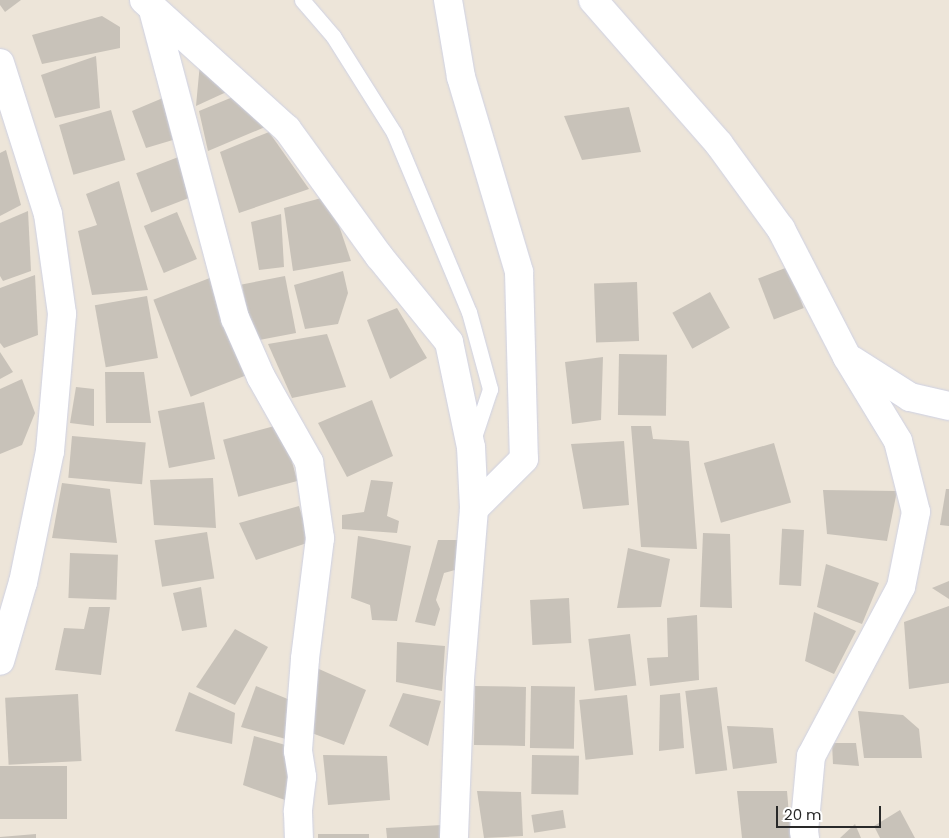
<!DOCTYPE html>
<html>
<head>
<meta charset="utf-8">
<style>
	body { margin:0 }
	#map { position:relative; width:949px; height:838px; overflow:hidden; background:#ede5d9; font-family:Poppins,sans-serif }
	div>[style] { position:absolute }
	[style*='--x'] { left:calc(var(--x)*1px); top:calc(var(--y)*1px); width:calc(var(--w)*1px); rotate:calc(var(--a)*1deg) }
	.building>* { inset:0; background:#c8c2b9; transform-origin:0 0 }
	.roads { filter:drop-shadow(0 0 1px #ced1e3) drop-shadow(0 0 1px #ced1e3) }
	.service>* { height:15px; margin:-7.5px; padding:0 7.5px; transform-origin:7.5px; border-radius:7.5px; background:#fff }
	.minor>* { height:28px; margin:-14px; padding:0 14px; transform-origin:14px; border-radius:14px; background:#fff }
	.tertiary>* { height:28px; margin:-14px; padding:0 14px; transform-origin:14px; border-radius:14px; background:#fff }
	span { translate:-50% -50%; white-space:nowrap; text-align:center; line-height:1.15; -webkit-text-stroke:5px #fff; paint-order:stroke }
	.scale { position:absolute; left:776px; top:806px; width:105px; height:22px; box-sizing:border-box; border:2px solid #292929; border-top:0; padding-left:6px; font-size:15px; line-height:18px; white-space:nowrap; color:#292929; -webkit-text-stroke:4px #fff; paint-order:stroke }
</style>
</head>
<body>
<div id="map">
	<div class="building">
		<i style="clip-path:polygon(0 0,21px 0,5px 12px,0 5px)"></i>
		<i style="clip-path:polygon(102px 16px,120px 27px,120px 48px,42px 64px,32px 35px)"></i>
		<i style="clip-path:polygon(96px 56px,100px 108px,55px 118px,41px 75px)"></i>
		<i style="clip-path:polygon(200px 63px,233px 89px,196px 106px)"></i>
		<i style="clip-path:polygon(240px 94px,265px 127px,208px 151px,199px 111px)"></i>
		<i style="clip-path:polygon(170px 95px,183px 137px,146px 148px,132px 111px)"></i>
		<i style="clip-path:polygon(629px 107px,641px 152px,582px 160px,564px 116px)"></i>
		<i style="left:111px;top:110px;width:52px;height:54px;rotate:74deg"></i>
		<i style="clip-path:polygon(269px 132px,309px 189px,239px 213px,220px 152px)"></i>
		<i style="clip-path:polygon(6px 150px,21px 205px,0 216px,0 153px)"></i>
		<i style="left:181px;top:156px;width:42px;height:48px;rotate:69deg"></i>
		<i style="clip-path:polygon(119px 181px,148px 290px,92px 295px,78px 231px,97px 225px,86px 194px)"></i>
		<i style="clip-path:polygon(329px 196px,351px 261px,293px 271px,284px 208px)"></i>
		<i style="clip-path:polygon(28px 211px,31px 271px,3px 281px,0 276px,0 223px)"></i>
		<i style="left:177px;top:212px;width:51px;height:36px;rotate:67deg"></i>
		<i style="clip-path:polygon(281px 214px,284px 267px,259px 270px,251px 222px)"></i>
		<i style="left:788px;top:267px;width:44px;height:32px;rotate:69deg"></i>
		<i style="clip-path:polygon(343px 271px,348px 293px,338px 324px,305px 329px,294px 285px)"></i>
		<i style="clip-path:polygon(35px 275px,38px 335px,4px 348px,0 343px,0 288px)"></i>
		<i style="left:215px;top:276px;width:104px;height:66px;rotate:69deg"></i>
		<i style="left:285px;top:276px;width:58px;height:44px;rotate:79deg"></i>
		<i style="left:637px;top:282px;width:59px;height:43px;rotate:88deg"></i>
		<i style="left:710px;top:292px;width:41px;height:43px;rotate:61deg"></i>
		<i style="left:147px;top:296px;width:63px;height:53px;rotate:80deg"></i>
		<i style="clip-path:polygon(397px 308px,427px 358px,390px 379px,367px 320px)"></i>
		<i style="clip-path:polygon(327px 334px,346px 387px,292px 398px,268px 344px)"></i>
		<i style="clip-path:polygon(0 352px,13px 372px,0 379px)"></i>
		<i style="left:619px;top:354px;width:48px;height:61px;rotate:1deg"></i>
		<i style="clip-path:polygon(603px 357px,601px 420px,572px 424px,565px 362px)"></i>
		<i style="clip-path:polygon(105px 372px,144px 372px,151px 423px,106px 423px)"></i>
		<i style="clip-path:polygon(22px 379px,35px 413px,22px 445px,0 454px,0 389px)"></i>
		<i style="clip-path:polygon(76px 387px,94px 389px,94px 426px,70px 423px)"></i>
		<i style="clip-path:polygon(372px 400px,393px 456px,347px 477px,318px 423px)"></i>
		<i style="left:204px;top:402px;width:58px;height:47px;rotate:79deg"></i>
		<i style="left:282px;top:424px;width:59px;height:61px;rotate:75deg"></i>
		<i style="clip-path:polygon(631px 426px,651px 426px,653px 439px,689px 441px,697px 549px,641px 547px)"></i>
		<i style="left:72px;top:436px;width:74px;height:42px;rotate:5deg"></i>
		<i style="clip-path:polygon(624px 441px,629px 505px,583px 509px,571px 444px)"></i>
		<i style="left:774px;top:443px;width:62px;height:73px;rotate:74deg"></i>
		<i style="clip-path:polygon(213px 478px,216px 528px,154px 525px,150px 480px)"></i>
		<i style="clip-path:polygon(371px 480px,393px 482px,387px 516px,399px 521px,397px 533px,342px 529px,342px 515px,364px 512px)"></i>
		<i style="clip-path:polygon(62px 483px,110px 489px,117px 543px,52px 538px)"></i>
		<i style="clip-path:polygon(946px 489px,949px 489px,949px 526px,940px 525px)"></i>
		<i style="clip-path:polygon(823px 490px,897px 491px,887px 541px,827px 534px)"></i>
		<i style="clip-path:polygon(299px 506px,310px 542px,256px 560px,239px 523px)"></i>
		<i style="left:804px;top:530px;width:56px;height:22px;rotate:93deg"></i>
		<i style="left:207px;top:532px;width:47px;height:53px;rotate:81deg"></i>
		<i style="clip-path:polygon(703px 533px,730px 534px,732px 608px,700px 607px)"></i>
		<i style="clip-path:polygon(358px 536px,411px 546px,397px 621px,372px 620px,370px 605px,351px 598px)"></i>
		<i style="clip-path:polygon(438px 540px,460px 540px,455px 570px,444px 573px,436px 600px,440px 609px,435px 626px,415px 622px)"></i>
		<i style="clip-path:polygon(628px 548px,670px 559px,661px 607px,617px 608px)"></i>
		<i style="left:70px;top:553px;width:48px;height:45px;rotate:2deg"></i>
		<i style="clip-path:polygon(826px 564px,879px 583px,862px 624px,817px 607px)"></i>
		<i style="clip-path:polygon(949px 581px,949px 599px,932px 588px)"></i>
		<i style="clip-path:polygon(201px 587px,207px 627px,182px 631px,173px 593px)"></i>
		<i style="left:569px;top:598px;width:45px;height:39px;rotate:87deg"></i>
		<i style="clip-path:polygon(949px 606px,949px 683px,909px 689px,904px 622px)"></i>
		<i style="clip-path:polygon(89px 607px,110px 607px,101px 675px,55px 670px,64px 628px,84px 629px)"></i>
		<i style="clip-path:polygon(814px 612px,856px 631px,834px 674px,805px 661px)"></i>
		<i style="clip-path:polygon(697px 615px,699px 680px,650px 686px,647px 658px,668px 657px,667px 618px)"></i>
		<i style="clip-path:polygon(235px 629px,268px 647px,235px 705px,196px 687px)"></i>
		<i style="left:630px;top:634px;width:52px;height:42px;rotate:83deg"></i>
		<i style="clip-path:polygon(397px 642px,445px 646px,442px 691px,396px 682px)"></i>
		<i style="clip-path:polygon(310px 665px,366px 690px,344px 745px,309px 732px)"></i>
		<i style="clip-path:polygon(256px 686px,295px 702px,286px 739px,241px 727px)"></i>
		<i style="left:475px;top:686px;width:51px;height:59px;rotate:1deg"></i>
		<i style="left:531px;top:686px;width:44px;height:62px;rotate:1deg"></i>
		<i style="left:717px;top:687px;width:84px;height:32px;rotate:83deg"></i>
		<i style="clip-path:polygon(189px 692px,235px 713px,232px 744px,175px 731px)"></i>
		<i style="clip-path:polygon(403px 693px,441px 701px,428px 746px,389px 726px)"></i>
		<i style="clip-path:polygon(680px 693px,684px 748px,659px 751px,660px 695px)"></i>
		<i style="left:78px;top:694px;width:67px;height:73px;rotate:87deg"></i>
		<i style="left:627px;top:695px;width:60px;height:48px;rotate:84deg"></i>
		<i style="clip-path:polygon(858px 711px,903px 715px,919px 729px,922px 758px,864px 758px)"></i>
		<i style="clip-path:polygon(727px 726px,773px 728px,777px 763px,733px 769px)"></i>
		<i style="clip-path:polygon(254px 736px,289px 746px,295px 776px,285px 800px,243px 785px)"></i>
		<i style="clip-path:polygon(832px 743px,856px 743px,859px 766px,833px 764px)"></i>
		<i style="clip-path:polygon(323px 755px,387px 756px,390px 800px,328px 805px)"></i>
		<i style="left:532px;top:755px;width:47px;height:39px;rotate:1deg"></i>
		<i style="left:67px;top:766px;width:53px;height:67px;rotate:90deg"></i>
		<i style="clip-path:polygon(477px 791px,521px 792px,523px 836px,484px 838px)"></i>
		<i style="clip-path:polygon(737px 791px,787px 791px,791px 838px,742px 838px)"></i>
		<i style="left:563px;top:810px;width:18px;height:32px;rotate:81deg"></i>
		<i style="clip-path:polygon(900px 810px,915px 838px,880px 838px,874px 826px)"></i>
		<i style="clip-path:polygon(855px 824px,861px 838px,840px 838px)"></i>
		<i style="clip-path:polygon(442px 825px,441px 838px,387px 838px,386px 828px)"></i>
		<i style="clip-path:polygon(36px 834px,36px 838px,0 838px,0 837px)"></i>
		<i style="left:318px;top:834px;width:51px;height:4px"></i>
	</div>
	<div class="roads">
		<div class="service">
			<i style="--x:302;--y:0;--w:48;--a:49.3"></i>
			<i style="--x:333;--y:36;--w:115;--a:57.8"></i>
			<i style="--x:394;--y:133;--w:194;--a:67.3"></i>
			<i style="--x:469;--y:312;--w:80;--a:74.7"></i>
			<i style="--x:490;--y:389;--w:54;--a:108.4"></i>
		</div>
		<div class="minor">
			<i style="--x:144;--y:0;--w:193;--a:42.1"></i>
			<i style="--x:287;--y:129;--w:157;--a:54.1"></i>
			<i style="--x:379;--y:256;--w:111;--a:50.9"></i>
			<i style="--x:449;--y:342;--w:107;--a:78.2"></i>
			<i style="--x:471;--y:447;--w:62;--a:87.2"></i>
			<i style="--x:474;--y:509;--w:172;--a:94.7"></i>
			<i style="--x:460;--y:680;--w:158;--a:92.2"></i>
			<i style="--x:448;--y:0;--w:78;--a:80.4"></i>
			<i style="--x:461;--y:77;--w:203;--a:73.4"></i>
			<i style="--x:519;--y:272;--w:187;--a:88.5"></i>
			<i style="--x:524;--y:459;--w:71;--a:135"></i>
			<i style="--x:593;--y:0;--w:191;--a:48.8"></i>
			<i style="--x:719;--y:144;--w:105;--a:53.9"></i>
			<i style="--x:781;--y:229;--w:144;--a:62.7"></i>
			<i style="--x:847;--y:357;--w:98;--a:58.7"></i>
			<i style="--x:898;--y:441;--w:73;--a:75.8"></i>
			<i style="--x:916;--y:512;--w:76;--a:101.3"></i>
			<i style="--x:901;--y:587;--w:191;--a:118"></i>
			<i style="--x:811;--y:756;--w:75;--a:95.3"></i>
			<i style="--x:804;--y:831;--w:7;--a:82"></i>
			<i style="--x:153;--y:10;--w:319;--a:75.1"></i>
			<i style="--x:235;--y:318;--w:64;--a:66.2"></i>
			<i style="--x:261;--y:377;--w:98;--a:60.5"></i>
			<i style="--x:309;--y:462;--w:77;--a:81.8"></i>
			<i style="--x:320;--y:538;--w:122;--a:97.1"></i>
			<i style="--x:305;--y:659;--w:92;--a:94.4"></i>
			<i style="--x:298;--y:751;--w:26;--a:81"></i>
			<i style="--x:302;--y:777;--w:35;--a:97"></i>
			<i style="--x:298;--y:812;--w:26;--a:88"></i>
			<i style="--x:852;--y:360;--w:69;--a:32.5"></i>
			<i style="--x:910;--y:397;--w:40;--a:13"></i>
		</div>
		<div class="tertiary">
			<i style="--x:0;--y:63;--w:158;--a:72.4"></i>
			<i style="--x:48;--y:214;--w:101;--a:82"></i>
			<i style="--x:62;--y:314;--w:138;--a:95"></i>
			<i style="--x:50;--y:451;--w:134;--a:101.6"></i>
			<i style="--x:23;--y:582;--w:82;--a:106.2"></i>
		</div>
	</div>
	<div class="scale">20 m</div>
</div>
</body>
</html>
